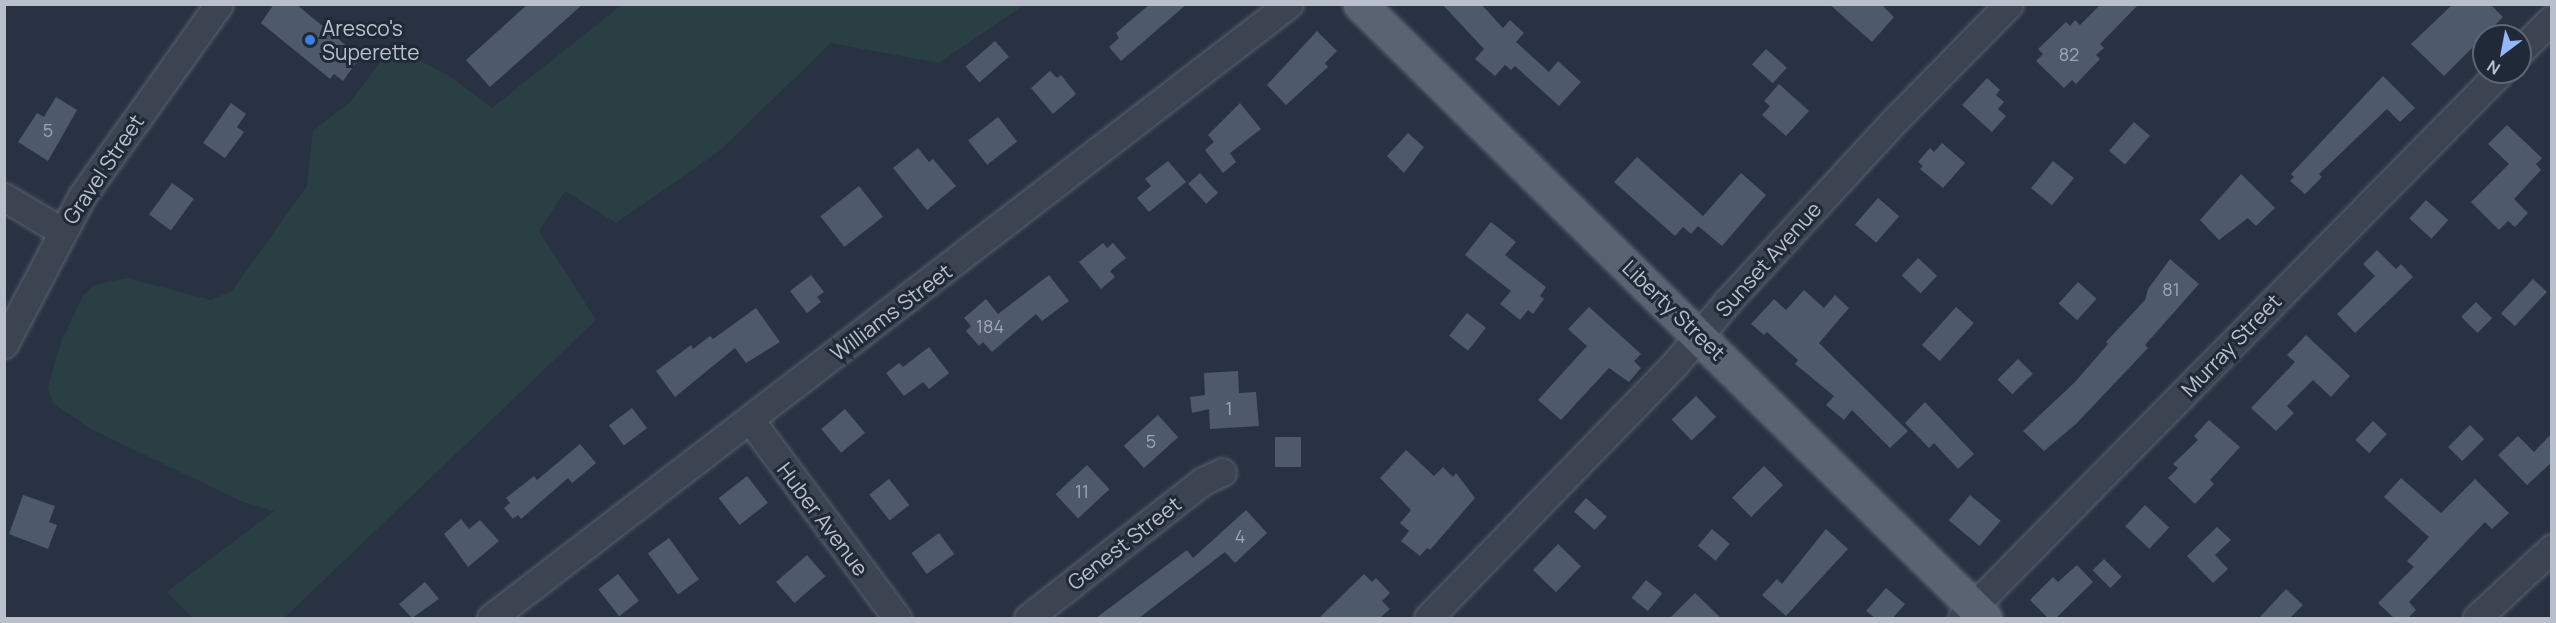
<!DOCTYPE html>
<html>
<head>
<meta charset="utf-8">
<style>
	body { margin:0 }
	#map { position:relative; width:2556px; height:623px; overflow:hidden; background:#283242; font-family:Manrope,sans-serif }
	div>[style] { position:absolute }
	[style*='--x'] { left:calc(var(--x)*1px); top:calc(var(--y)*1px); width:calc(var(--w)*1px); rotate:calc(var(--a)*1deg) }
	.green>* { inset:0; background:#2a3f43 }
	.building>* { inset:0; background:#4e596b; transform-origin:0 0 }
	.roads { filter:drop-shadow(0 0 2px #5a626f) drop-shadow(0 0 2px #5a626f) }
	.minor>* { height:27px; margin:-13.5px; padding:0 13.5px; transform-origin:13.5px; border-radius:13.5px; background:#3c4451 }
	.major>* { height:33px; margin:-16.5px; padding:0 16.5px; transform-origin:16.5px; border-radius:16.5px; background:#5a6371 }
	.dots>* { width:16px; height:16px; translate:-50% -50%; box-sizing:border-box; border:3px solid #202937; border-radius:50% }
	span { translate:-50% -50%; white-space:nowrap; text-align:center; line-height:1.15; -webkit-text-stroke:6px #202937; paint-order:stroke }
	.number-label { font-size:18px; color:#9ea6b3 }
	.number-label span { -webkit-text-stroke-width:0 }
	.poi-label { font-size:21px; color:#b9c0cb }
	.left { translate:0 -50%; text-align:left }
	.street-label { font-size:21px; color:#b9c0cb }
	.frame { position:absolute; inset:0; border:6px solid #b9c0cb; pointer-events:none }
	.north { position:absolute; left:2472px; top:24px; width:60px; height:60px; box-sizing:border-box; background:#202937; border:2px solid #5d6572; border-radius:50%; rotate:212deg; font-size:16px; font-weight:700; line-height:24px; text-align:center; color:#b9c0cb }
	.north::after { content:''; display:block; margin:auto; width:21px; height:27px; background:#94b8f5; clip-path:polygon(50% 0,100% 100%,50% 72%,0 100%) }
</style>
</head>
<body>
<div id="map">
	<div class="green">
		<i style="clip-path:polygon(623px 4px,1024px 5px,939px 63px,831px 43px,718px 152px,616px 223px,565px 191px,539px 231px,596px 320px,284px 618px,193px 618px,167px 592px,274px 511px,243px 502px,93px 430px,53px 403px,48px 387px,61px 342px,83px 296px,94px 285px,127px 278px,211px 300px,232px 291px,307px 186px,313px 131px,350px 102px,393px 46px,449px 76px,492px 108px)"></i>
	</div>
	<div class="building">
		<i style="clip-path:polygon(274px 4px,296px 4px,360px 57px,343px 81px,334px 74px,330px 79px,261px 23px)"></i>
		<i style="clip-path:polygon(528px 4px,583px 4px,490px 87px,466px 60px)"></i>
		<i style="clip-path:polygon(1150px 4px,1187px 4px,1121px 61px,1109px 47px,1119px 38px,1116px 33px)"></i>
		<i style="clip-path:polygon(1442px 4px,1481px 4px,1503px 28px,1510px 20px,1524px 33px,1516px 42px,1549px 72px,1558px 61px,1581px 82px,1559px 106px,1515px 66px,1511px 70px,1505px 65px,1495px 76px,1475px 59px,1484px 49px)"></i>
		<i style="clip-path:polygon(1829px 4px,1881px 4px,1894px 17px,1872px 42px)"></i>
		<i style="clip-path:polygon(2101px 4px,2139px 4px,2100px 44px,2104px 48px,2096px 55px,2100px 59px,2076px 84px,2072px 80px,2064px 88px,2036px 61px,2043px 54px,2038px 49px,2066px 22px,2070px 26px,2075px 20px,2080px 25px)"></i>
		<i style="clip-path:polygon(2453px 4px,2490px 4px,2503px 17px,2444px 76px,2411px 44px)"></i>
		<i style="clip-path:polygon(1317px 31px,1337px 51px,1325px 63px,1328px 67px,1286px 105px,1267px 85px)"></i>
		<i style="left:995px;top:41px;width:21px;height:39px;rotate:49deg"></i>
		<i style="left:1766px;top:49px;width:28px;height:21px;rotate:42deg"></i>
		<i style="clip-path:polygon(1050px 71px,1057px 78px,1061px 75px,1076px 94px,1053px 114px,1031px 88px)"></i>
		<i style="clip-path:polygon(2383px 76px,2415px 108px,2400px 122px,2387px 109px,2319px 174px,2322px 177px,2305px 194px,2290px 181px,2294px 177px,2291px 174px)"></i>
		<i style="clip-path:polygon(1987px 78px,2000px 90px,1996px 95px,2004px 102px,1998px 109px,2006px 116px,1992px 132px,1962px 105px)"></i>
		<i style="clip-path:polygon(1779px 84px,1809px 111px,1786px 136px,1762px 115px,1770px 106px,1764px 101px)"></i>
		<i style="clip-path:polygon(56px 97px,77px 110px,48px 161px,18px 142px,37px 113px,44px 117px)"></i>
		<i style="clip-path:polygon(231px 103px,246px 114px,237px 127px,244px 132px,225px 158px,203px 143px)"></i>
		<i style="clip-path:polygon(1240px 103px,1261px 129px,1230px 153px,1236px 162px,1223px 173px,1205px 150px,1214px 142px,1208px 135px)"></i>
		<i style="left:998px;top:117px;width:31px;height:38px;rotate:52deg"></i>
		<i style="left:2134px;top:122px;width:21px;height:38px;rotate:41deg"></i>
		<i style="clip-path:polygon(2507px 125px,2542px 158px,2536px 164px,2541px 170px,2514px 199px,2528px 213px,2515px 227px,2508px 221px,2499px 230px,2471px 202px,2509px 164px,2488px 144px)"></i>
		<i style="clip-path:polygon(1408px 133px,1424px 147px,1404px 173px,1387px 156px)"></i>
		<i style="clip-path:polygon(1942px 143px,1965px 163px,1943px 188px,1920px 169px,1923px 166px,1918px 162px,1930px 148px,1934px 152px)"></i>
		<i style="clip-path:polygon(918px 148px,929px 162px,933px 159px,956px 186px,927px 210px,893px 168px)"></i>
		<i style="clip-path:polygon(1637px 157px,1703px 216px,1741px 173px,1766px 195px,1722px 246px,1698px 226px,1691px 234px,1683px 227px,1675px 236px,1614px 182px)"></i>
		<i style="clip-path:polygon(1168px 161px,1186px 182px,1149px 212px,1137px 198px,1151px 186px,1145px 179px)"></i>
		<i style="left:2053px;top:161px;width:27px;height:35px;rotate:39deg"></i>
		<i style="left:1200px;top:173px;width:27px;height:16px;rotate:48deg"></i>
		<i style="clip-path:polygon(2241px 174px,2275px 208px,2256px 226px,2248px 218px,2219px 240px,2200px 220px)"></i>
		<i style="left:172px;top:183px;width:27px;height:39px;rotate:36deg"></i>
		<i style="left:859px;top:186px;width:39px;height:49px;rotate:52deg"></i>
		<i style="left:1878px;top:198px;width:28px;height:35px;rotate:41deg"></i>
		<i style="left:2426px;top:200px;width:30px;height:25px;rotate:42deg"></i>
		<i style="clip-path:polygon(1491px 222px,1516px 242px,1505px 255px,1546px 287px,1540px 296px,1544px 299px,1533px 314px,1528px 310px,1520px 320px,1500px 304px,1511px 291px,1465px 255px)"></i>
		<i style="clip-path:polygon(1103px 243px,1107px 248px,1113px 243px,1126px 258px,1110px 271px,1115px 277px,1101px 289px,1079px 262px)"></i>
		<i style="clip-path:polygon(2377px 250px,2396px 269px,2401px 264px,2413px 277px,2355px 333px,2337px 314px,2375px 276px,2363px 264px)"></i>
		<i style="left:1918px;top:258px;width:26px;height:24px;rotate:43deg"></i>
		<i style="clip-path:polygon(2170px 259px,2199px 284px,2145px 345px,2148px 348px,2076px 424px,2044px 451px,2023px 431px,2075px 382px,2108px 344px,2106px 342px,2145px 300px,2148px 289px)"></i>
		<i style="clip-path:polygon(811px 275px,824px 292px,817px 297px,821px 302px,807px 313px,790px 291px)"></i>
		<i style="clip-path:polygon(1049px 275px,1069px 301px,1042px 321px,1036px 314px,992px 352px,983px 342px,979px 346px,966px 331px,971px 326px,964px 318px,986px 299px,998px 314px)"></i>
		<i style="left:2533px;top:279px;width:19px;height:47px;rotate:43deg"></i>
		<i style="left:2078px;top:282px;width:25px;height:29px;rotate:42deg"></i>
		<i style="clip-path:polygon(1804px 290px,1824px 308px,1835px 295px,1849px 308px,1819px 343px,1908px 431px,1890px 448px,1852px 410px,1844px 420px,1826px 405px,1834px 396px,1795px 364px,1798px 360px,1767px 332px,1764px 335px,1751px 324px,1774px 299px,1786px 310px)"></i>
		<i style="left:2476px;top:302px;width:23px;height:21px;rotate:45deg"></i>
		<i style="clip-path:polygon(1589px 307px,1641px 354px,1634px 361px,1641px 368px,1629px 382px,1609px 368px,1561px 420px,1538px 400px,1587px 346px,1568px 329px)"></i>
		<i style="left:1956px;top:307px;width:24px;height:51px;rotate:42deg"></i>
		<i style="clip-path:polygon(756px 308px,780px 342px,746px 363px,735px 348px,675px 397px,656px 371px,691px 345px,693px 349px,710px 336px,713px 339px)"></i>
		<i style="left:1467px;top:313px;width:24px;height:29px;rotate:38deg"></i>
		<i style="clip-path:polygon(2306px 335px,2350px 376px,2331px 397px,2313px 380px,2287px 406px,2294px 413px,2276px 431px,2251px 408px,2295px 362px,2287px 355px)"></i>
		<i style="clip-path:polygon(929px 347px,949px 373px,929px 389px,923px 382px,904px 396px,886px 373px,899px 363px,903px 367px)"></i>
		<i style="left:2018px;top:359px;width:21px;height:29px;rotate:45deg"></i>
		<i style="clip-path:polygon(1238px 371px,1239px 393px,1256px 392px,1259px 426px,1210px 429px,1209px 409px,1192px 413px,1190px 397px,1205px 395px,1204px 373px)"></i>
		<i style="left:1696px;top:396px;width:29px;height:34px;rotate:46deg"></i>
		<i style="clip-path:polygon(1925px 402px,1974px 454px,1958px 469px,1934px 443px,1929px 448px,1905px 423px)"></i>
		<i style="left:632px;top:408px;width:25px;height:29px;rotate:53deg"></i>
		<i style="left:845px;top:409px;width:31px;height:31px;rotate:50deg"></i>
		<i style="left:1158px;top:415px;width:30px;height:46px;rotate:48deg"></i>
		<i style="clip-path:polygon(2209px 420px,2240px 447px,2210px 480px,2214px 484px,2195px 504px,2168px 478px,2178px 468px,2173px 464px,2198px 440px,2194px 436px)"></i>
		<i style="left:2373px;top:421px;width:19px;height:26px;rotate:43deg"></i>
		<i style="left:2470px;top:425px;width:20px;height:31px;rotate:45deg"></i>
		<i style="clip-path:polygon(2552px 433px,2552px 462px,2527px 485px,2498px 455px,2518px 436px,2534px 452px)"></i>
		<i style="left:1275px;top:437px;width:26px;height:30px"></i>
		<i style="clip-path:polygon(580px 444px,596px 463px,572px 483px,568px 478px,521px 519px,518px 515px,513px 519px,504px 508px,510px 503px,506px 498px,534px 476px,537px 480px)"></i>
		<i style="clip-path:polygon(1406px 450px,1434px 476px,1443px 467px,1453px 477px,1456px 473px,1475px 498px,1430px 550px,1427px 548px,1420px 556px,1401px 541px,1409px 531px,1400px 523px,1411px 510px,1380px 478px)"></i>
		<i style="left:1087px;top:465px;width:33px;height:43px;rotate:47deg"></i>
		<i style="left:1764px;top:466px;width:27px;height:45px;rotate:45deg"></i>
		<i style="left:747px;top:476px;width:34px;height:36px;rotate:52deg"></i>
		<i style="clip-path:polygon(2401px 478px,2441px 513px,2475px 479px,2509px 513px,2492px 529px,2485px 522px,2409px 602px,2416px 610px,2408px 618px,2394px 618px,2378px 603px,2414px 567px,2407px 561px,2429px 537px,2384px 497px)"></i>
		<i style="left:889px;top:479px;width:33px;height:25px;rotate:52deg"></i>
		<i style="clip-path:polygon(23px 495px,55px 506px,49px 522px,57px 525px,48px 549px,9px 534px)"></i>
		<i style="left:1970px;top:495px;width:40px;height:33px;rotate:40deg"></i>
		<i style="left:1586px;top:498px;width:28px;height:18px;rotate:42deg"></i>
		<i style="left:2145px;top:505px;width:33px;height:29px;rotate:43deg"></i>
		<i style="clip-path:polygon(1246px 510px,1267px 533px,1235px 563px,1225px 552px,1139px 618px,1096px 618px,1187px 550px,1193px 558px)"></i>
		<i style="clip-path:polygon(461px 519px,469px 529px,480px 520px,499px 541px,468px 567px,444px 534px)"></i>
		<i style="clip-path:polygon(2217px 527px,2231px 540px,2215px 555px,2228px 569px,2213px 583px,2187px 556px)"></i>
		<i style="left:1712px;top:529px;width:23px;height:22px;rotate:40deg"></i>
		<i style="clip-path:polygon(1826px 529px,1848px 549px,1786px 616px,1762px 595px,1777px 579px,1782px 584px)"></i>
		<i style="left:939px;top:533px;width:26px;height:34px;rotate:54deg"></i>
		<i style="left:669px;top:538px;width:51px;height:26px;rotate:54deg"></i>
		<i style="left:1558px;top:544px;width:32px;height:36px;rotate:44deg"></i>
		<i style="left:807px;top:555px;width:28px;height:41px;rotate:49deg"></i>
		<i style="left:2104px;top:559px;width:25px;height:16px;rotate:45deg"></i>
		<i style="clip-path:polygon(2077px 565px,2093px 582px,2056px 618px,2048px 618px,2030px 600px,2053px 577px,2058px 582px)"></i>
		<i style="left:618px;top:574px;width:34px;height:25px;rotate:52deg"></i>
		<i style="clip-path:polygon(1364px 574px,1372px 582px,1376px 578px,1390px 593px,1382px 601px,1390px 609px,1380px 618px,1319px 618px)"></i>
		<i style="left:1646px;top:580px;width:21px;height:23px;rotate:39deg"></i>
		<i style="clip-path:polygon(425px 582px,439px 599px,412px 618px,399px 604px)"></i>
		<i style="clip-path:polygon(1886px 588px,1905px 604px,1893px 618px,1875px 618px,1866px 611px)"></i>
		<i style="clip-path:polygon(2286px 589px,2303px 605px,2290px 618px,2259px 618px)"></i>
		<i style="clip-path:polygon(1695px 593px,1721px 618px,1670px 618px)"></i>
	</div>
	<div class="roads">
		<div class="minor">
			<i style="--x:2520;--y:51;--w:45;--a:-45"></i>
			<i style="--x:4;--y:197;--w:66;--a:30.8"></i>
			<i style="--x:4;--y:344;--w:167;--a:-62.2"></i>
			<i style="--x:82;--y:196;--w:236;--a:-54.5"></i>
			<i style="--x:750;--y:420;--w:247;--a:53.4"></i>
			<i style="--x:491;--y:618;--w:1007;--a:-37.58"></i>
			<i style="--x:1028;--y:618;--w:222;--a:-38.1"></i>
			<i style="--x:1203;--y:481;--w:21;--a:-25"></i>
			<i style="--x:1428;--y:618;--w:353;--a:-45.8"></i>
			<i style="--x:1674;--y:365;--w:84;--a:-49.8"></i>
			<i style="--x:1728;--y:301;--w:251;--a:-47.3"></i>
			<i style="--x:1898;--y:117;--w:158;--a:-45.5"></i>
			<i style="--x:1962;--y:618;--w:767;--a:-45.42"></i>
			<i style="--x:2477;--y:618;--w:103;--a:-43"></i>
		</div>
		<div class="major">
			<i style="--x:1360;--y:4;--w:876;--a:44.49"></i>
		</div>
	</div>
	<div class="dots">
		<i style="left:310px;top:40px;background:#3f7fe0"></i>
	</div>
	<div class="number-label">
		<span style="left:2069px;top:54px">82</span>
		<span style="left:48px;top:130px">5</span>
		<span style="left:2171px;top:289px">81</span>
		<span style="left:990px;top:326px">184</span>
		<span style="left:1229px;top:408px">1</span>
		<span style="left:1151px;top:441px">5</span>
		<span style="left:1082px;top:491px">11</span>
		<span style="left:1240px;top:536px">4</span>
	</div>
	<div class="poi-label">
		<span class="left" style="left:322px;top:40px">Aresco's<br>Superette</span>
	</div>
	<div class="street-label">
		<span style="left:103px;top:169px;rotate:-56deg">Gravel Street</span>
		<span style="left:1768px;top:259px;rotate:-48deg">Sunset Avenue</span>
		<span style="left:1674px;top:310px;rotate:44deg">Liberty Street</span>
		<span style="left:891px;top:312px;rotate:-37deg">Williams Street</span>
		<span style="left:2231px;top:345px;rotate:-46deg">Murray Street</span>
		<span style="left:823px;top:519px;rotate:53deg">Huber Avenue</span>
		<span style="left:1124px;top:543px;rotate:-38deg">Genest Street</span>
	</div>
	<div class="frame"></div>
	<div class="north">N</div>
</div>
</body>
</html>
